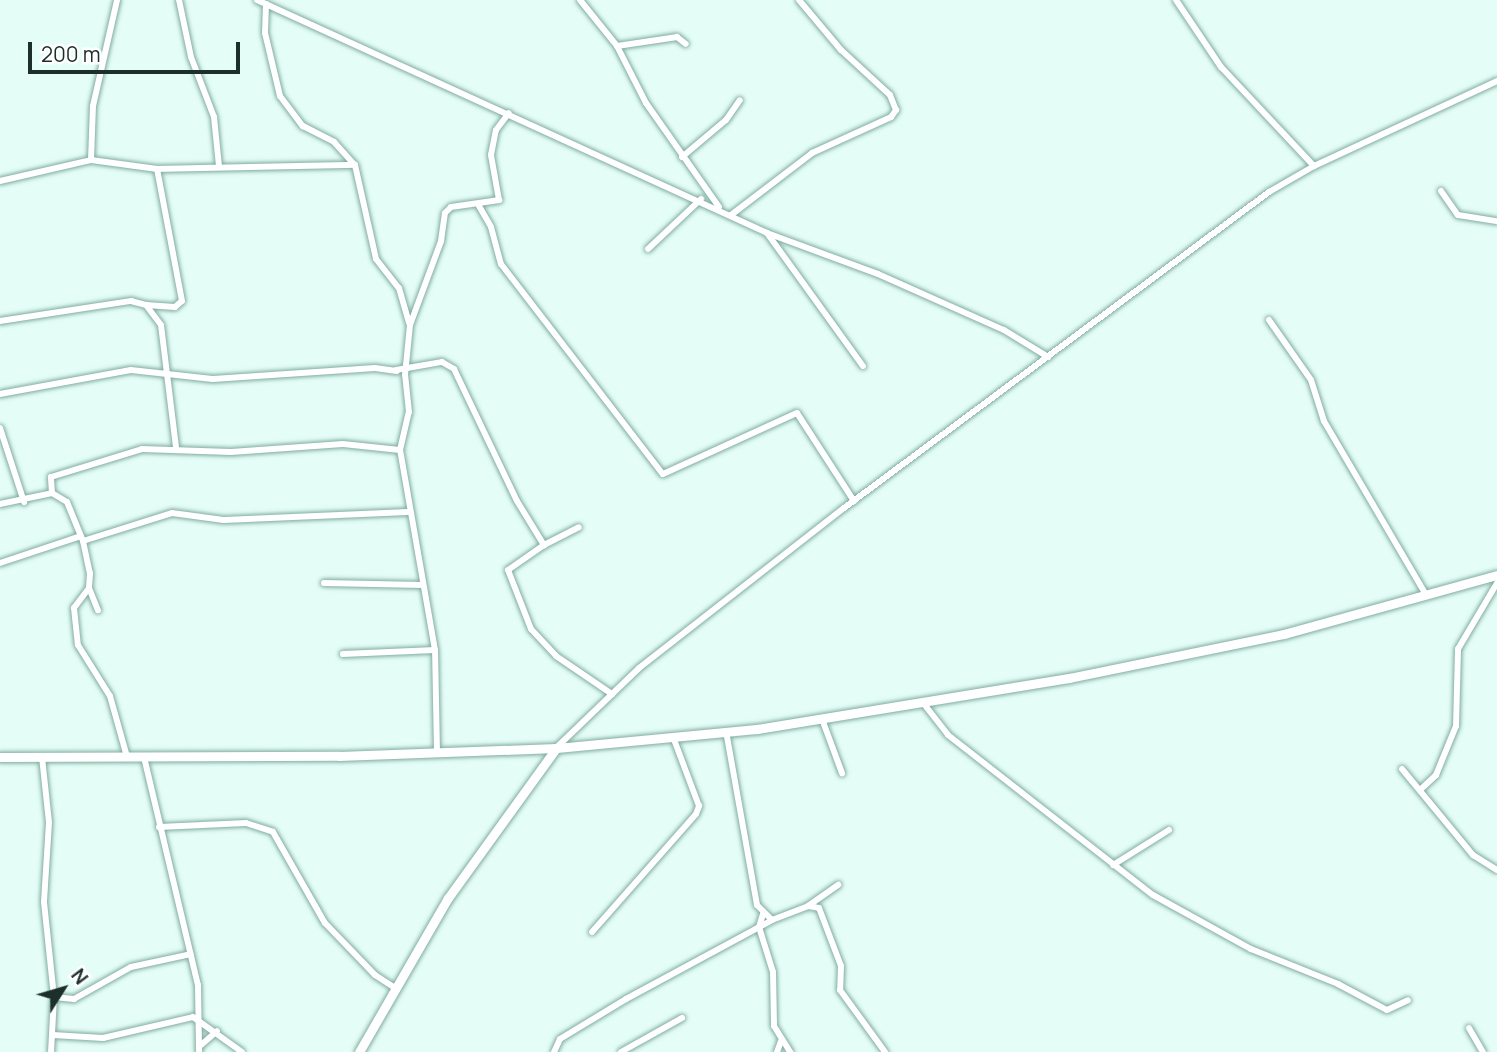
<!DOCTYPE html>
<html>
<head>
<meta charset="utf-8">
<style>
	body { margin:0 }
	#map { position:relative; width:1497px; height:1052px; overflow:hidden; background:#e4fef7; font-family:Manrope,sans-serif }
	div>[style] { position:absolute }
	[style*='--x'] { left:calc(var(--x)*1px); top:calc(var(--y)*1px); width:calc(var(--w)*1px); rotate:calc(var(--a)*1deg) }
	.roads { filter:drop-shadow(0 0 2px #81aca0) drop-shadow(0 0 2px #81aca0) }
	.street>* { height:6px; margin:-3px; padding:0 3px; transform-origin:3px; border-radius:3px; background:#fff }
	.secondary>* { height:9px; margin:-4.5px; padding:0 4.5px; transform-origin:4.5px; border-radius:4.5px; background:#fff }
	span { translate:-50% -50%; white-space:nowrap; text-align:center; line-height:1.15; -webkit-text-stroke:5px #fff; paint-order:stroke }
	.north { position:absolute; left:28px; top:954px; width:70px; height:70px; -webkit-text-stroke:5px #fff; paint-order:stroke; rotate:53deg; font-size:19px; font-weight:700; line-height:28px; text-align:center; color:#1d2f2a }
	.north::after { content:''; display:block; margin:auto; width:24px; height:32px; background:#1d2f2a; clip-path:polygon(50% 0,100% 100%,50% 72%,0 100%) }
	.scale { position:absolute; left:28px; top:42px; width:212px; height:32px; box-sizing:border-box; border:4px solid #1d2f2a; border-top:0; padding-left:9px; font-size:21px; line-height:24px; white-space:nowrap; color:#1d2f2a; -webkit-text-stroke:5px #fff; paint-order:stroke }
</style>
</head>
<body>
<div id="map">
	<div class="roads">
		<div class="street">
			<i style="--x:179;--y:0;--w:58;--a:78.1"></i>
			<i style="--x:191;--y:57;--w:64;--a:69"></i>
			<i style="--x:214;--y:117;--w:49;--a:84.2"></i>
			<i style="--x:257;--y:0;--w:561;--a:24.55"></i>
			<i style="--x:767;--y:233;--w:118;--a:20.3"></i>
			<i style="--x:878;--y:274;--w:138;--a:24"></i>
			<i style="--x:1004;--y:330;--w:52;--a:31.5"></i>
			<i style="--x:580;--y:0;--w:59;--a:51.2"></i>
			<i style="--x:617;--y:46;--w:64;--a:63"></i>
			<i style="--x:646;--y:103;--w:127;--a:54.9"></i>
			<i style="--x:1176;--y:0;--w:81;--a:56.1"></i>
			<i style="--x:1221;--y:67;--w:136;--a:46.8"></i>
			<i style="--x:266;--y:4;--w:29;--a:92"></i>
			<i style="--x:265;--y:33;--w:65;--a:76.6"></i>
			<i style="--x:280;--y:96;--w:38;--a:53"></i>
			<i style="--x:303;--y:126;--w:35;--a:27"></i>
			<i style="--x:334;--y:142;--w:31;--a:48"></i>
			<i style="--x:355;--y:165;--w:96;--a:77.4"></i>
			<i style="--x:376;--y:259;--w:37;--a:52"></i>
			<i style="--x:399;--y:288;--w:36;--a:74"></i>
			<i style="--x:617;--y:46;--w:61;--a:-8.5"></i>
			<i style="--x:677;--y:37;--w:11;--a:38"></i>
			<i style="--x:682;--y:157;--w:57;--a:-40.1"></i>
			<i style="--x:726;--y:120;--w:24;--a:-55"></i>
			<i style="--x:91;--y:160;--w:54;--a:-87.9"></i>
			<i style="--x:93;--y:106;--w:109;--a:-77.2"></i>
			<i style="--x:0;--y:181;--w:93;--a:-13"></i>
			<i style="--x:91;--y:160;--w:67;--a:7.8"></i>
			<i style="--x:1441;--y:191;--w:29;--a:55"></i>
			<i style="--x:1458;--y:215;--w:39;--a:9"></i>
			<i style="--x:479;--y:206;--w:24;--a:60"></i>
			<i style="--x:491;--y:227;--w:38;--a:75"></i>
			<i style="--x:501;--y:264;--w:265;--a:52.4"></i>
			<i style="--x:663;--y:474;--w:147;--a:-24.5"></i>
			<i style="--x:797;--y:413;--w:105;--a:57.1"></i>
			<i style="--x:731;--y:215;--w:102;--a:-37.4"></i>
			<i style="--x:812;--y:153;--w:87;--a:-24.5"></i>
			<i style="--x:891;--y:117;--w:9;--a:-54"></i>
			<i style="--x:896;--y:110;--w:16;--a:-112"></i>
			<i style="--x:890;--y:95;--w:67;--a:-137.4"></i>
			<i style="--x:841;--y:50;--w:65;--a:-130"></i>
			<i style="--x:767;--y:233;--w:164;--a:54.2"></i>
			<i style="--x:648;--y:249;--w:73;--a:-43.3"></i>
			<i style="--x:146;--y:305;--w:29;--a:4"></i>
			<i style="--x:175;--y:307;--w:9;--a:-41"></i>
			<i style="--x:182;--y:301;--w:134;--a:-100.7"></i>
			<i style="--x:157;--y:169;--w:198;--a:-1.2"></i>
			<i style="--x:1269;--y:320;--w:73;--a:55"></i>
			<i style="--x:1311;--y:380;--w:43;--a:72.4"></i>
			<i style="--x:1324;--y:421;--w:202;--a:59.6"></i>
			<i style="--x:0;--y:321;--w:133;--a:-8.7"></i>
			<i style="--x:131;--y:301;--w:16;--a:15"></i>
			<i style="--x:146;--y:305;--w:25;--a:53"></i>
			<i style="--x:161;--y:325;--w:123;--a:83"></i>
			<i style="--x:396;--y:370;--w:47;--a:-9.9"></i>
			<i style="--x:442;--y:362;--w:14;--a:30"></i>
			<i style="--x:454;--y:369;--w:146;--a:64.5"></i>
			<i style="--x:517;--y:501;--w:52;--a:58.5"></i>
			<i style="--x:544;--y:545;--w:44;--a:145.2"></i>
			<i style="--x:508;--y:570;--w:63;--a:68.7"></i>
			<i style="--x:531;--y:629;--w:37;--a:47"></i>
			<i style="--x:556;--y:656;--w:68;--a:34.2"></i>
			<i style="--x:0;--y:394;--w:133;--a:-10.4"></i>
			<i style="--x:131;--y:370;--w:82;--a:6.3"></i>
			<i style="--x:213;--y:379;--w:162;--a:-3.9"></i>
			<i style="--x:375;--y:368;--w:22;--a:8"></i>
			<i style="--x:0;--y:428;--w:78;--a:72"></i>
			<i style="--x:52;--y:493;--w:17;--a:31"></i>
			<i style="--x:67;--y:502;--w:42;--a:67.7"></i>
			<i style="--x:83;--y:541;--w:33;--a:78"></i>
			<i style="--x:90;--y:573;--w:15;--a:94"></i>
			<i style="--x:89;--y:588;--w:25;--a:127"></i>
			<i style="--x:74;--y:608;--w:37;--a:84"></i>
			<i style="--x:78;--y:645;--w:60;--a:57.9"></i>
			<i style="--x:110;--y:696;--w:63;--a:74.4"></i>
			<i style="--x:0;--y:504;--w:53;--a:-11.9"></i>
			<i style="--x:52;--y:493;--w:16;--a:-94"></i>
			<i style="--x:51;--y:477;--w:95;--a:-17.1"></i>
			<i style="--x:142;--y:449;--w:89;--a:1.9"></i>
			<i style="--x:231;--y:452;--w:112;--a:-4.1"></i>
			<i style="--x:343;--y:444;--w:57;--a:6"></i>
			<i style="--x:83;--y:541;--w:93;--a:-17.5"></i>
			<i style="--x:172;--y:513;--w:52;--a:7.7"></i>
			<i style="--x:224;--y:520;--w:184;--a:-2.5"></i>
			<i style="--x:544;--y:545;--w:39;--a:-27"></i>
			<i style="--x:0;--y:563;--w:85;--a:-18.4"></i>
			<i style="--x:324;--y:583;--w:99;--a:1.2"></i>
			<i style="--x:89;--y:588;--w:24;--a:68"></i>
			<i style="--x:343;--y:654;--w:92;--a:-2.5"></i>
			<i style="--x:924;--y:704;--w:39;--a:52"></i>
			<i style="--x:948;--y:735;--w:260;--a:38"></i>
			<i style="--x:1153;--y:895;--w:112;--a:28.9"></i>
			<i style="--x:1251;--y:949;--w:94;--a:21.9"></i>
			<i style="--x:1338;--y:984;--w:55;--a:28"></i>
			<i style="--x:1387;--y:1010;--w:23;--a:-25"></i>
			<i style="--x:822;--y:719;--w:58;--a:69.7"></i>
			<i style="--x:726;--y:731;--w:177;--a:79.9"></i>
			<i style="--x:757;--y:905;--w:21;--a:45"></i>
			<i style="--x:772;--y:920;--w:39;--a:-21"></i>
			<i style="--x:808;--y:906;--w:11;--a:10"></i>
			<i style="--x:819;--y:908;--w:62;--a:69.2"></i>
			<i style="--x:841;--y:966;--w:24;--a:92"></i>
			<i style="--x:840;--y:990;--w:77;--a:54"></i>
			<i style="--x:556;--y:748;--w:115;--a:-43.9"></i>
			<i style="--x:639;--y:668;--w:260;--a:-38"></i>
			<i style="--x:844;--y:508;--w:530;--a:-36.63"></i>
			<i style="--x:1269;--y:192;--w:52;--a:-30"></i>
			<i style="--x:1314;--y:166;--w:202;--a:-24.9"></i>
			<i style="--x:437;--y:752;--w:102;--a:-91.1"></i>
			<i style="--x:435;--y:650;--w:203;--a:-99.9"></i>
			<i style="--x:400;--y:450;--w:39;--a:-77"></i>
			<i style="--x:409;--y:412;--w:37;--a:-96"></i>
			<i style="--x:405;--y:375;--w:50;--a:-84.3"></i>
			<i style="--x:410;--y:325;--w:90;--a:-69.7"></i>
			<i style="--x:441;--y:241;--w:28;--a:-82"></i>
			<i style="--x:445;--y:213;--w:8;--a:-45"></i>
			<i style="--x:451;--y:207;--w:49;--a:-8.3"></i>
			<i style="--x:499;--y:200;--w:46;--a:-100.1"></i>
			<i style="--x:491;--y:155;--w:25;--a:-79"></i>
			<i style="--x:496;--y:130;--w:21;--a:-53"></i>
			<i style="--x:42;--y:757;--w:65;--a:83.9"></i>
			<i style="--x:49;--y:822;--w:80;--a:93.6"></i>
			<i style="--x:44;--y:902;--w:96;--a:84"></i>
			<i style="--x:54;--y:997;--w:55;--a:93.1"></i>
			<i style="--x:144;--y:757;--w:234;--a:76.7"></i>
			<i style="--x:198;--y:985;--w:67;--a:89.1"></i>
			<i style="--x:1402;--y:769;--w:112;--a:50.5"></i>
			<i style="--x:1473;--y:855;--w:28;--a:32"></i>
			<i style="--x:1420;--y:790;--w:22;--a:-43"></i>
			<i style="--x:1436;--y:775;--w:53;--a:-67.8"></i>
			<i style="--x:1456;--y:726;--w:77;--a:-88.5"></i>
			<i style="--x:1458;--y:649;--w:77;--a:-59.4"></i>
			<i style="--x:159;--y:827;--w:87;--a:-2.6"></i>
			<i style="--x:246;--y:823;--w:28;--a:18"></i>
			<i style="--x:273;--y:832;--w:105;--a:60.3"></i>
			<i style="--x:325;--y:923;--w:72;--a:46.1"></i>
			<i style="--x:375;--y:975;--w:24;--a:33"></i>
			<i style="--x:1113;--y:865;--w:66;--a:-32"></i>
			<i style="--x:808;--y:906;--w:37;--a:-35"></i>
			<i style="--x:763;--y:914;--w:14;--a:107"></i>
			<i style="--x:759;--y:927;--w:47;--a:72.7"></i>
			<i style="--x:773;--y:972;--w:54;--a:88.9"></i>
			<i style="--x:774;--y:1026;--w:31;--a:58"></i>
			<i style="--x:592;--y:932;--w:157;--a:-48.6"></i>
			<i style="--x:696;--y:814;--w:9;--a:-69"></i>
			<i style="--x:699;--y:806;--w:74;--a:-110.6"></i>
			<i style="--x:54;--y:997;--w:20;--a:6"></i>
			<i style="--x:74;--y:999;--w:65;--a:-29.3"></i>
			<i style="--x:131;--y:967;--w:61;--a:-12.2"></i>
			<i style="--x:1469;--y:1028;--w:28;--a:60"></i>
			<i style="--x:53;--y:1035;--w:50;--a:3.4"></i>
			<i style="--x:103;--y:1038;--w:92;--a:-13.1"></i>
			<i style="--x:193;--y:1017;--w:60;--a:35.5"></i>
			<i style="--x:201;--y:1045;--w:21;--a:-41"></i>
			<i style="--x:554;--y:1052;--w:14;--a:-65"></i>
			<i style="--x:560;--y:1039;--w:77;--a:-31.2"></i>
			<i style="--x:626;--y:999;--w:166;--a:-28.4"></i>
			<i style="--x:621;--y:1052;--w:70;--a:-29.1"></i>
			<i style="--x:777;--y:1052;--w:12;--a:-70"></i>
		</div>
		<div class="secondary">
			<i style="--x:0;--y:757;--w:339;--a:-0.2"></i>
			<i style="--x:339;--y:756;--w:217;--a:-2.1"></i>
			<i style="--x:556;--y:748;--w:202;--a:-5.4"></i>
			<i style="--x:757;--y:729;--w:316;--a:-9.3"></i>
			<i style="--x:1069;--y:678;--w:219;--a:-11.6"></i>
			<i style="--x:1284;--y:634;--w:221;--a:-15.5"></i>
			<i style="--x:359;--y:1052;--w:178;--a:-60"></i>
			<i style="--x:448;--y:898;--w:185;--a:-54.2"></i>
		</div>
	</div>
	<div class="north">N</div>
	<div class="scale">200 m</div>
</div>
</body>
</html>
